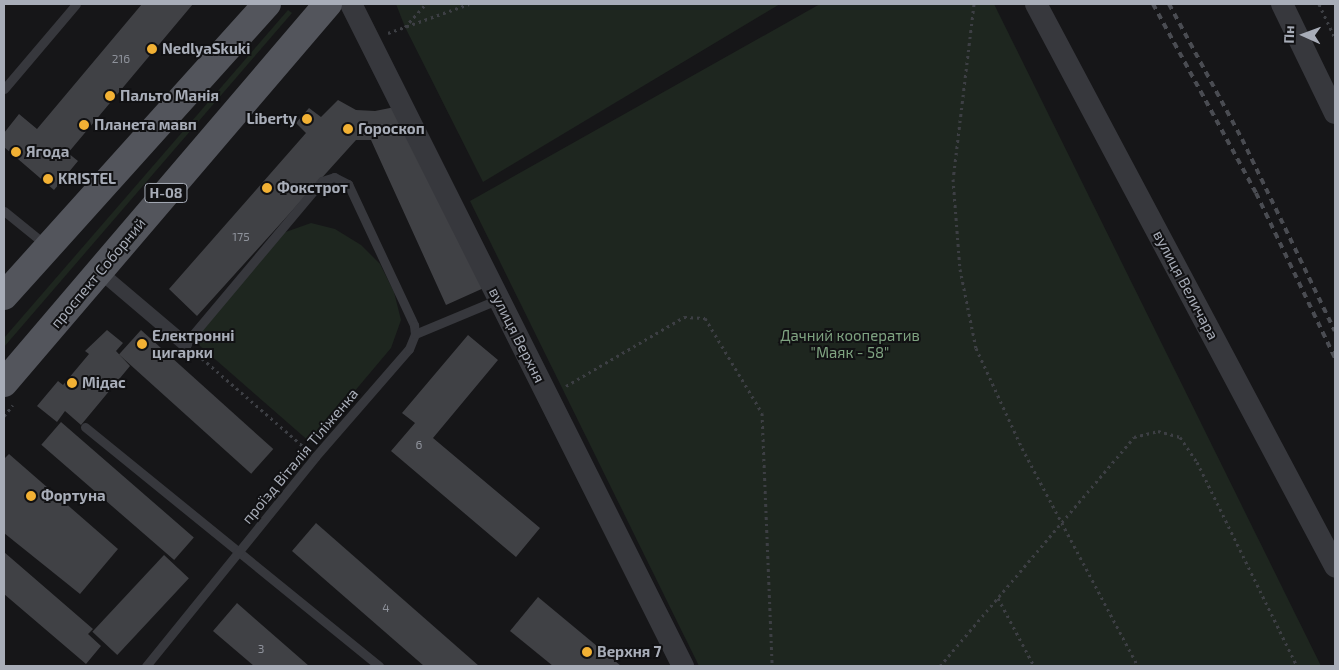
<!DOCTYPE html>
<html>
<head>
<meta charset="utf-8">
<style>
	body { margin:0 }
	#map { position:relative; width:1339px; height:670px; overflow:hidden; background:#161618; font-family:"Exo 2",sans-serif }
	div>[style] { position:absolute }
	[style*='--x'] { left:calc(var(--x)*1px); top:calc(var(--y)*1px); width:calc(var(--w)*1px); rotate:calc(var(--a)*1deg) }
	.green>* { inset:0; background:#1e261f }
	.building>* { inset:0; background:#404145; transform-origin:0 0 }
	.path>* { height:3px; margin-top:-1.5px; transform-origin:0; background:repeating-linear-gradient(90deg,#3d3f44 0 2.5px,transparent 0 6.5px) }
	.service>* { height:9px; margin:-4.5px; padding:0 4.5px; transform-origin:4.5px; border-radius:4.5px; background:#37383d }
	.pedestrian>* { height:14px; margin:-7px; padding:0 7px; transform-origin:7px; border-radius:7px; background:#37383d }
	.tertiary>* { height:22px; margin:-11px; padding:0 11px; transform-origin:11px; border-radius:11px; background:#37383d }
	.primary>* { height:28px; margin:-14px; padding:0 14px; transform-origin:14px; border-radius:14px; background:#53555c }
	.rail>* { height:4px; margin-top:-2px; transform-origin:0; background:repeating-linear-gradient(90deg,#4a4c52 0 6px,transparent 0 11px) }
	.dots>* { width:14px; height:14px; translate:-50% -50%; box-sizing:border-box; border:2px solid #111113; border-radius:50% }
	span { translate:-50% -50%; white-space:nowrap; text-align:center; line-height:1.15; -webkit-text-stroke:4px #111113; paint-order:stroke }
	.number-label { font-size:12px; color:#8e929b }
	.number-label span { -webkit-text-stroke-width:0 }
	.shield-label span { padding:1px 4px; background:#111113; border:1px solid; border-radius:4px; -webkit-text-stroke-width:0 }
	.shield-label { font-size:14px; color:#a8adb8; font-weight:700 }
	.poi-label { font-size:15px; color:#a8adb8; font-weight:700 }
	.left { translate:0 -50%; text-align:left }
	.right { translate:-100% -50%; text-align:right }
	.street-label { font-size:15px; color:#a8adb8 }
	.park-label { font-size:15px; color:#7fa381 }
	.frame { position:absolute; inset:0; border:5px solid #a8adb8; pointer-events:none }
	.north { position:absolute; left:1279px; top:10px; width:50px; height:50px; -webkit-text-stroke:4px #111113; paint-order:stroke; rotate:272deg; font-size:14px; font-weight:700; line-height:20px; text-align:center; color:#a8adb8 }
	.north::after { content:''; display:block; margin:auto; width:18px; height:22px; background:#a8adb8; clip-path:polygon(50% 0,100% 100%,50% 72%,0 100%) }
</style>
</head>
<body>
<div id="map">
	<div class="green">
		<i style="clip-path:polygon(396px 4px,780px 4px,483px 182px,405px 27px)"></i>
		<i style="clip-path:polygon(820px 4px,994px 4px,1321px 666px,699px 666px,470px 201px)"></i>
		<i style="clip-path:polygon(288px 10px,292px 13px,4px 347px,4px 338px)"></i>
		<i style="clip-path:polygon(311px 223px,335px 229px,361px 245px,380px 264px,394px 292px,401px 320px,391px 348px,311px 443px,192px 339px,280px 234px)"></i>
	</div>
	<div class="building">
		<i style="clip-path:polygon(142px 4px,193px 4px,68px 153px,78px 161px,54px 190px,4px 147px,4px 133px,19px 114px,37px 129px)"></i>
		<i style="clip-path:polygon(338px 100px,356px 110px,375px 111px,395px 107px,486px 287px,446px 305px,371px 140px,356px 140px,197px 316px,169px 289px,306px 133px,296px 123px,309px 108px,321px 117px)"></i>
		<i style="clip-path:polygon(107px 330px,123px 343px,116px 351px,130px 366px,81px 425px,65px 411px,57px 422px,37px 406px,58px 381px,63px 385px,89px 354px,85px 351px)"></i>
		<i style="left:141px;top:330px;width:178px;height:33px;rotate:42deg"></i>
		<i style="clip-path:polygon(468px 335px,498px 360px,433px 438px,540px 528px,516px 557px,391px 451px,415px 423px,402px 413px)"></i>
		<i style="left:61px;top:422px;width:176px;height:30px;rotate:41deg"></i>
		<i style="clip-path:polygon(9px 454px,118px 549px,80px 594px,4px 533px,4px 459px)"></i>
		<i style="clip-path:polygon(316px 523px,479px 666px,424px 666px,292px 551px)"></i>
		<i style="clip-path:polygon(4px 552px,93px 629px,88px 634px,101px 646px,86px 664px,4px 594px)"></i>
		<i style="left:164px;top:555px;width:34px;height:105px;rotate:43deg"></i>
		<i style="clip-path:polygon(538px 597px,621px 666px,553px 666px,510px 631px)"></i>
		<i style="clip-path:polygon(237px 603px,309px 666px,254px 666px,213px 631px)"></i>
	</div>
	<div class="path">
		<i style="--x:974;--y:4;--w:176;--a:96.8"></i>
		<i style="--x:953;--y:179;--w:90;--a:85.6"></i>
		<i style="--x:960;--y:269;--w:81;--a:78.6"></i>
		<i style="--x:976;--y:348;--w:110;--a:65.3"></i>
		<i style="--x:1022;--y:448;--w:247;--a:62"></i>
		<i style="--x:1319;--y:4;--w:38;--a:65"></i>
		<i style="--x:405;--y:27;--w:31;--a:-48"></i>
		<i style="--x:388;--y:33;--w:86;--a:-19.7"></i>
		<i style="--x:197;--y:354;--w:143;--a:41"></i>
		<i style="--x:566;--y:386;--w:137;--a:-30.3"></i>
		<i style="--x:684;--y:317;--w:21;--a:3"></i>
		<i style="--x:705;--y:318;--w:111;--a:59"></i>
		<i style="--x:762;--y:413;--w:253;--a:87.7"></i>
		<i style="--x:4;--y:416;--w:14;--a:-51"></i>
		<i style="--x:998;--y:598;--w:77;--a:62.1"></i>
		<i style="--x:940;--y:666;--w:300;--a:-49.7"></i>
		<i style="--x:1134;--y:437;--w:25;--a:-14"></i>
		<i style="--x:1158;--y:431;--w:23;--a:15"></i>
		<i style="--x:1180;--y:437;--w:30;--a:56"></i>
		<i style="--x:1197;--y:462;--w:227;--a:63.9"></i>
	</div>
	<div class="service">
		<i style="--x:4;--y:89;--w:111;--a:-49.7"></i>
		<i style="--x:4;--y:211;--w:54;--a:39"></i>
		<i style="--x:185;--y:344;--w:213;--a:-50"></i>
		<i style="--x:322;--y:181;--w:13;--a:-18"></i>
		<i style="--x:334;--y:177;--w:16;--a:27"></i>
		<i style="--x:348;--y:184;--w:156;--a:64.9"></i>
		<i style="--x:414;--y:325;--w:9;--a:84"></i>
		<i style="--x:85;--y:427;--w:379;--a:39.1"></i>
		<i style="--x:146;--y:666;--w:269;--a:-51"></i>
		<i style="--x:315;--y:457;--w:143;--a:-49"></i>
		<i style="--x:409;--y:349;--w:16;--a:-68"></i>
		<i style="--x:415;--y:334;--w:91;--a:-22.6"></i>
	</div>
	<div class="pedestrian">
		<i style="--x:99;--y:271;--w:113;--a:40.3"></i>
	</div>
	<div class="tertiary">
		<i style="--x:351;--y:4;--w:741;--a:63.37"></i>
		<i style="--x:1036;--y:4;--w:637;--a:61.99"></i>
		<i style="--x:1282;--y:4;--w:121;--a:64.1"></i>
	</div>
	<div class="primary">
		<i style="--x:4;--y:296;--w:393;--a:-48"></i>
		<i style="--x:4;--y:383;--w:499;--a:-49.5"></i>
	</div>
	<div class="rail">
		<i style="--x:1153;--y:4;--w:215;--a:61.4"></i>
		<i style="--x:1256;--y:193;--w:183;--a:64.4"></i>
		<i style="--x:1169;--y:4;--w:153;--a:61.6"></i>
		<i style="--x:1242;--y:139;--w:213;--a:64.2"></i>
	</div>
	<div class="dots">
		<i style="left:152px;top:49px;background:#f2b134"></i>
		<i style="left:110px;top:96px;background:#f2b134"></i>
		<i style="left:307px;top:119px;background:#f2b134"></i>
		<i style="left:84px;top:125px;background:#f2b134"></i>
		<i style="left:348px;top:129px;background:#f2b134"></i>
		<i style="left:16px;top:152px;background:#f2b134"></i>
		<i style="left:48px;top:179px;background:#f2b134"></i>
		<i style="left:267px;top:188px;background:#f2b134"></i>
		<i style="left:142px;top:344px;background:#f2b134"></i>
		<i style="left:72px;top:383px;background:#f2b134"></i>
		<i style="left:31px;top:496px;background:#f2b134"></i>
		<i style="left:587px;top:652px;background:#f2b134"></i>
	</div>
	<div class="number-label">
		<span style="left:121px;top:59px">216</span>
		<span style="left:241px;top:237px">175</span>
		<span style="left:419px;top:445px">6</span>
		<span style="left:386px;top:608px">4</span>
		<span style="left:261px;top:649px">3</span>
	</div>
	<div class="shield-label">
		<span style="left:166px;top:193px">Н-08</span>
	</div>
	<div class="poi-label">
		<span class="left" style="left:162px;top:49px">NedlyaSkuki</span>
		<span class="left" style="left:120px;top:96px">Пальто Манія</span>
		<span class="right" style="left:297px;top:119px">Liberty</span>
		<span class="left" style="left:94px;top:125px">Планета мавп</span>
		<span class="left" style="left:358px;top:129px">Гороскоп</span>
		<span class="left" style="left:26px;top:152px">Ягода</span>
		<span class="left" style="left:58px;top:179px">KRISTEL</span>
		<span class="left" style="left:277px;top:188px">Фокстрот</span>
		<span class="left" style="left:152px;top:344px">Електронні<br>цигарки</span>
		<span class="left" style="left:82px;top:383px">Мідас</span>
		<span class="left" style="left:41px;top:496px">Фортуна</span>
		<span class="left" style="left:597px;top:652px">Верхня 7</span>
	</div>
	<div class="street-label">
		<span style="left:98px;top:273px;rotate:-50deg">проспект Соборний</span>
		<span style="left:1186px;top:285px;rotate:62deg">вулиця Величара</span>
		<span style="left:517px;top:335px;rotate:63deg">вулиця Верхня</span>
		<span style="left:300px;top:456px;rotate:-50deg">проїзд Віталія Тіліженка</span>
	</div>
	<div class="park-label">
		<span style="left:850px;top:344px">Дачний кооператив<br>"Маяк - 58"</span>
	</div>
	<div class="frame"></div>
	<div class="north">Пн</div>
</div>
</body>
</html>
